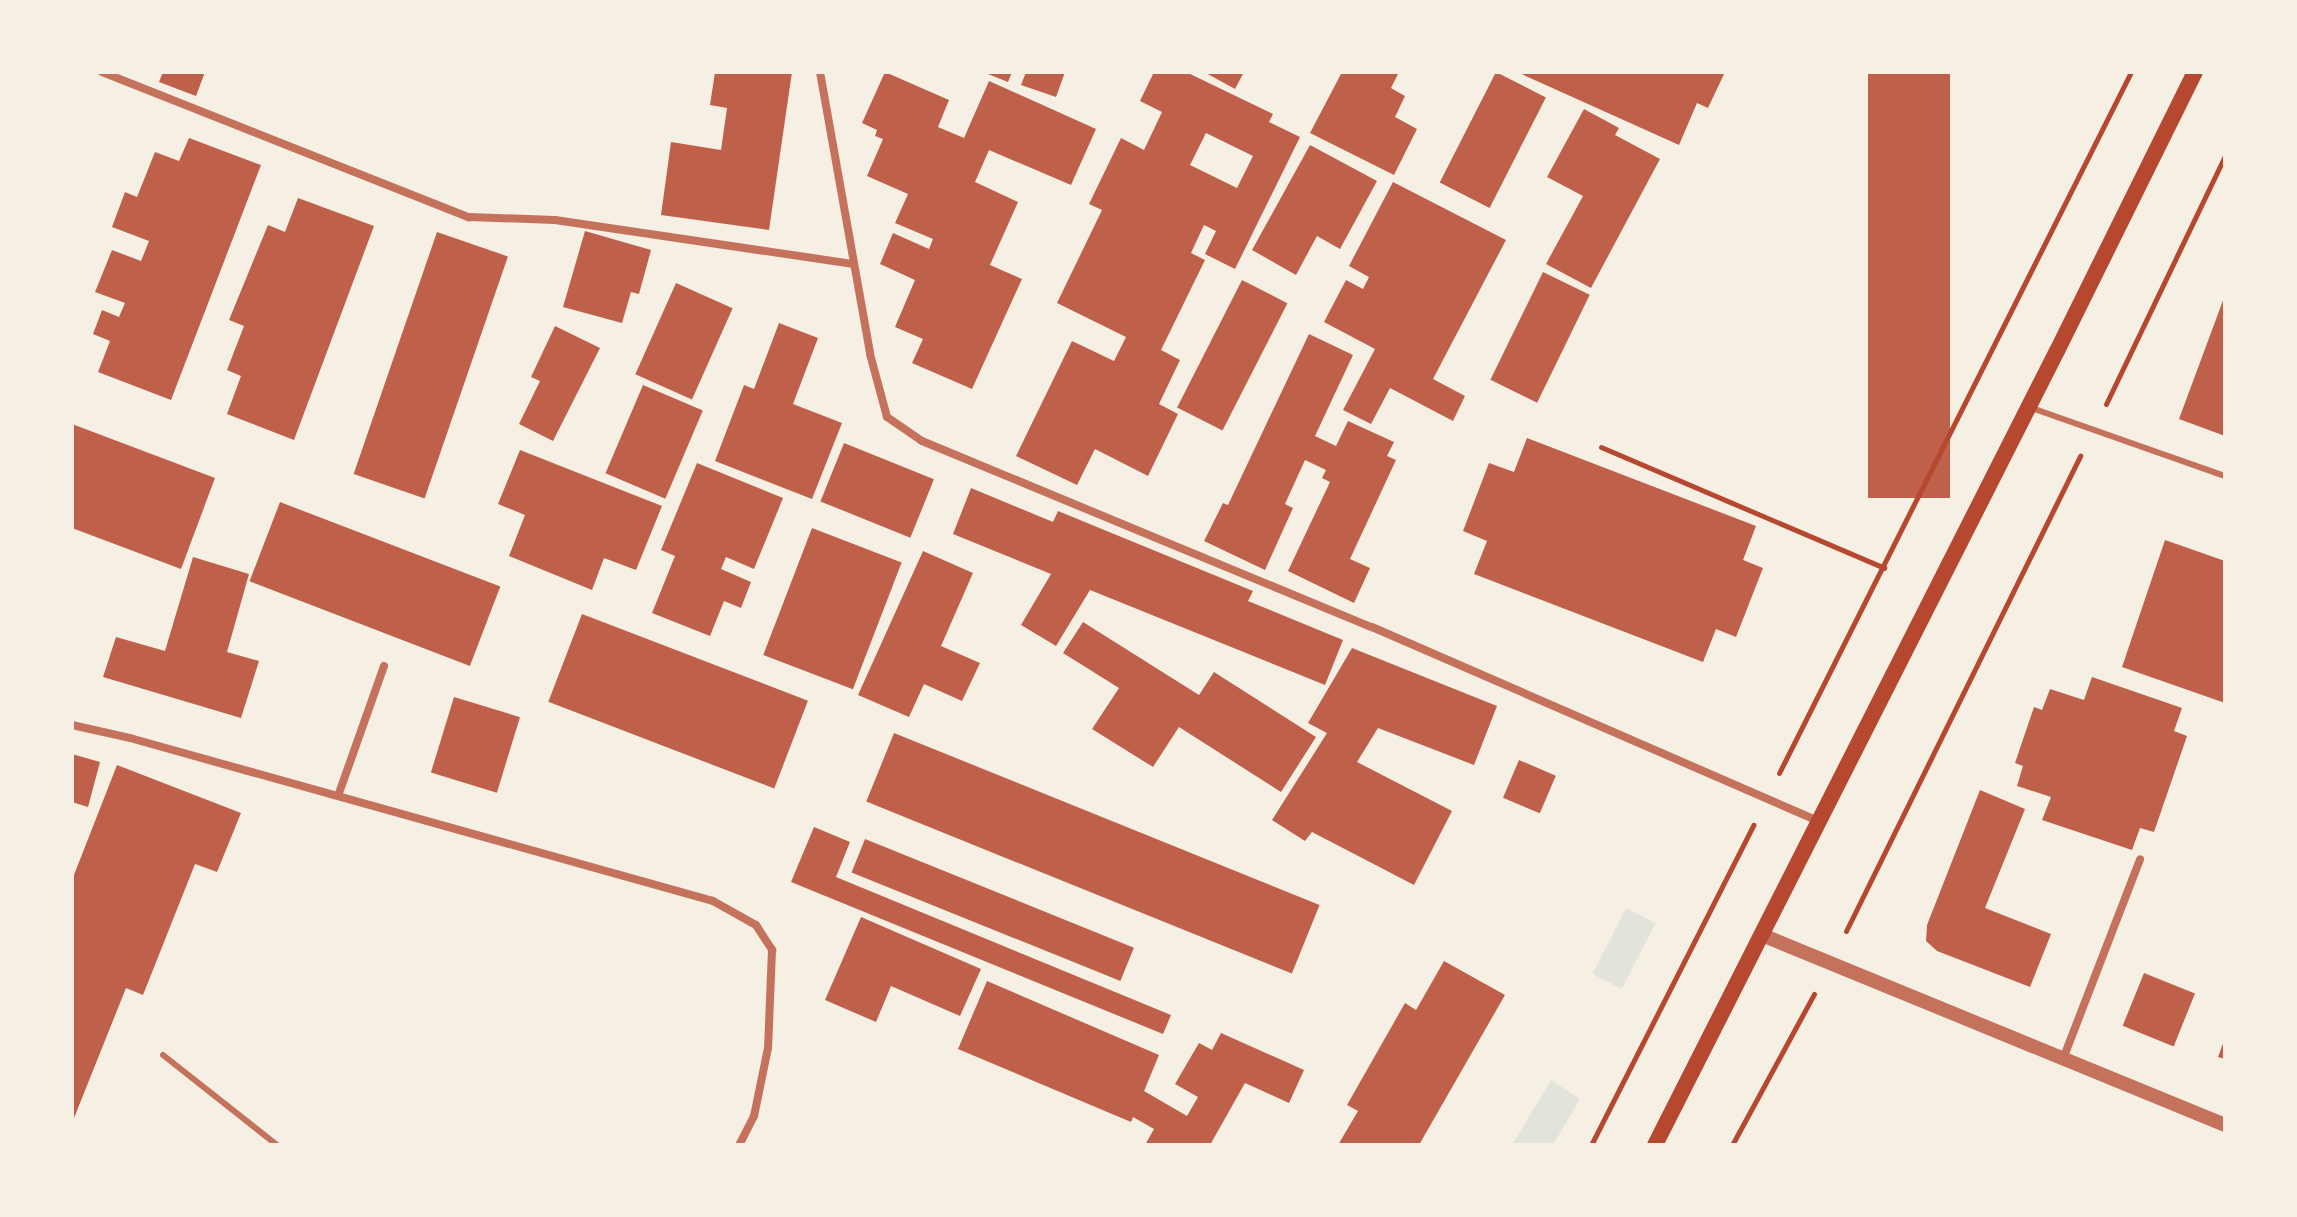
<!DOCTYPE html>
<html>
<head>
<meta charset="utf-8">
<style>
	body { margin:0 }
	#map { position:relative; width:2297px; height:1217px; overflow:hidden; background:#f6efe4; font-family:Quicksand,sans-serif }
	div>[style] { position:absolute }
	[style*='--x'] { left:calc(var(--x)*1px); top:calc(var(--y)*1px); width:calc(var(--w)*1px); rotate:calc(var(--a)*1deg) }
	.green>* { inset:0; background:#e2e4dc; transform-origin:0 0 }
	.building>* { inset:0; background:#bf614a; transform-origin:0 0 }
	.path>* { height:5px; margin:-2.5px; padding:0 2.5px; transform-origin:2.5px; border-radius:2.5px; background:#b5482f }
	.service>* { height:6px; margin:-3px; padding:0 3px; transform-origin:3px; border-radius:3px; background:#c5725c }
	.minor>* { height:8px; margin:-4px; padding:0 4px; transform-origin:4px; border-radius:4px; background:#c5725c }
	.tertiary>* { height:14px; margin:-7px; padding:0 7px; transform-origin:7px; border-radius:7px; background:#c5725c }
	.secondary>* { height:16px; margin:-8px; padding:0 8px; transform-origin:8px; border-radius:8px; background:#b5482f }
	span { translate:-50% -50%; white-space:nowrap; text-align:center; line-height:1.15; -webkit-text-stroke:6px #f6efe4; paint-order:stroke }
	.frame { position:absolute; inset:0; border:74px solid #f6efe4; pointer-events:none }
</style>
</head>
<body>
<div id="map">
	<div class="green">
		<i style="left:1626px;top:908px;width:33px;height:74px;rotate:27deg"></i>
		<i style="clip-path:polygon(1551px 1080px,1580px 1099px,1553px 1145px,1512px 1145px)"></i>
	</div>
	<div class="building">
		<i style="clip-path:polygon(163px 72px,205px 72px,196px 96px,159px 82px)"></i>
		<i style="clip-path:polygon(715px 72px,792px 72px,769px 230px,661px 215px,671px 142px,721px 150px,727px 108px,710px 105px)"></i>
		<i style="clip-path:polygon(885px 72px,949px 100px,938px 127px,964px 138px,989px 81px,1096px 129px,1071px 185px,989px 150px,975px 182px,1018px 202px,990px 265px,1022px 279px,972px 389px,912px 363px,923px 339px,895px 327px,915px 280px,880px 264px,893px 233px,929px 249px,933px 239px,895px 223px,908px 194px,867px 176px,883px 139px,875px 136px,877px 130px,862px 123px)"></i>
		<i style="clip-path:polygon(983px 72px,1012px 72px,1008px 82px)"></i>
		<i style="clip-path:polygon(1026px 72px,1065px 72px,1056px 97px,1021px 85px)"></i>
		<i style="clip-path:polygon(evenodd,1154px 72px,1186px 72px,1273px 114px,1269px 122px,1300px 137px,1235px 269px,1205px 254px,1216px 231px,1204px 225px,1191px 253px,1205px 260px,1161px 350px,1180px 360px,1159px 404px,1178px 414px,1148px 476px,1095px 449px,1077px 485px,1016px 456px,1072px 341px,1114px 361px,1126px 337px,1057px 303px,1102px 210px,1089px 204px,1121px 138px,1144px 150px,1162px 112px,1140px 101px,1154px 72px,1206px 133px,1253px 156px,1237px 188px,1190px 165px,1206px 133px)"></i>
		<i style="clip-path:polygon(1204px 72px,1244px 72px,1235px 89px)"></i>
		<i style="clip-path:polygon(1342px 72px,1399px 72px,1391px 88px,1405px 96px,1395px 117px,1417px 129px,1394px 175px,1310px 133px)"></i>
		<i style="left:1496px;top:72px;width:56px;height:124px;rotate:27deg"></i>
		<i style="clip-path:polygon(1517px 72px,1725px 72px,1708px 108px,1697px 103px,1679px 145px)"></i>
		<i style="left:1868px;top:72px;width:82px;height:426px"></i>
		<i style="clip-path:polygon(1584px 109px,1619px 128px,1615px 135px,1660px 159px,1591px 288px,1546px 264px,1583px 196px,1547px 177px)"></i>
		<i style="clip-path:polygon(189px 138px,261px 165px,171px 400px,98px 372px,110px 341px,93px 334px,102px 310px,119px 317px,125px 303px,95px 292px,112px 250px,141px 261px,149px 241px,112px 227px,125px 192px,137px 197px,155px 152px,179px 161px)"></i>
		<i style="clip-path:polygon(1310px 145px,1377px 181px,1340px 249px,1317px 236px,1296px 275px,1252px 250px)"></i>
		<i style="clip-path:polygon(1393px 182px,1506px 240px,1433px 379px,1465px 396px,1453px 421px,1390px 388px,1371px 424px,1343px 410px,1375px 349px,1324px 322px,1346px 280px,1363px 289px,1369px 277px,1349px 266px)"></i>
		<i style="clip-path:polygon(298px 198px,374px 226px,294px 440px,227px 414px,241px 376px,227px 370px,244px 326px,229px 320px,268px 225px,285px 232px)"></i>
		<i style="clip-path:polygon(585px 231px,651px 250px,639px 294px,631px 292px,622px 323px,563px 307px)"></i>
		<i style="left:437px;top:232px;width:75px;height:256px;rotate:19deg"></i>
		<i style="left:1543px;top:272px;width:52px;height:120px;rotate:26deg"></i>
		<i style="left:1242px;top:280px;width:51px;height:143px;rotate:27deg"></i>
		<i style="left:676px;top:283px;width:62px;height:100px;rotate:24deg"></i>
		<i style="clip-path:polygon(2225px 295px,2225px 436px,2179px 419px)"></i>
		<i style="clip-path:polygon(779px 323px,818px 338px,793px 404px,842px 423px,812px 499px,715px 461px,744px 385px,754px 389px)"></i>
		<i style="clip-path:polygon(555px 326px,600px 348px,553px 441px,519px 424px,540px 381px,531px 377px)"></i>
		<i style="clip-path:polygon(1309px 334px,1353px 355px,1315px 436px,1336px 446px,1348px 421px,1394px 442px,1387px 456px,1396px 460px,1350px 559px,1370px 568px,1354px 603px,1288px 571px,1330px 482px,1322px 478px,1326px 470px,1305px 460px,1285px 504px,1293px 508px,1265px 570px,1204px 541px,1223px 503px,1228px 505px)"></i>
		<i style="left:643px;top:385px;width:65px;height:96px;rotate:23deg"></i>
		<i style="clip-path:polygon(72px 424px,215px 478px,181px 569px,72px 528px)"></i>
		<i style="clip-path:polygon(1527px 438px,1756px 526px,1743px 560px,1763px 568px,1736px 637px,1716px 629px,1703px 662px,1474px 574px,1487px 541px,1463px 531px,1489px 463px,1514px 472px)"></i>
		<i style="left:844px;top:443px;width:97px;height:63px;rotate:22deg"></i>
		<i style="clip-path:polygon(520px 450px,662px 506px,636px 570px,604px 558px,592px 590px,509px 556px,525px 515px,498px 504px)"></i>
		<i style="clip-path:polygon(697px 463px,783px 498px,754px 569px,726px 557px,721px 569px,751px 582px,741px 608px,724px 601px,710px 636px,652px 613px,675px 556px,661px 550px)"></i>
		<i style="clip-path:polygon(971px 488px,1053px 522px,1058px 511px,1253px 591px,1248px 601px,1343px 640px,1325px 685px,1090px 590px,1056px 646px,1021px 625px,1051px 574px,953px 534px)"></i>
		<i style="left:280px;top:502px;width:236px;height:85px;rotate:21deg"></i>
		<i style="left:812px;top:528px;width:96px;height:136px;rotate:21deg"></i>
		<i style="clip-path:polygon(2165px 540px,2225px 561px,2225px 703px,2122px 667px)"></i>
		<i style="clip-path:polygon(923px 551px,973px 573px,941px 646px,980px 663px,962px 701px,924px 684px,909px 717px,858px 695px)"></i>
		<i style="clip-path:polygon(193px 557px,249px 574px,227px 652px,259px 661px,241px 718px,103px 677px,116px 637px,165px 651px)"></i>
		<i style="left:582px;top:614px;width:242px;height:94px;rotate:21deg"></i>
		<i style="clip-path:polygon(1083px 622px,1199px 695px,1214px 672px,1316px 737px,1281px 792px,1179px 727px,1153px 767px,1092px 729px,1119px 688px,1063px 653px)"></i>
		<i style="clip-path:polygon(1352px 648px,1497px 706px,1474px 765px,1378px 728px,1357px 762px,1452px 811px,1414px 885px,1312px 832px,1305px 841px,1272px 820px,1327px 733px,1308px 723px)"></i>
		<i style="clip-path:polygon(2092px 677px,2182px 708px,2174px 731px,2187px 736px,2154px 832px,2140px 828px,2132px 850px,2042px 820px,2051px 797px,2017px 786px,2023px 766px,2015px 763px,2034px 707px,2042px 710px,2050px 689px,2084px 700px)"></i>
		<i style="left:454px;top:697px;width:69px;height:79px;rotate:17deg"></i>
		<i style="left:894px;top:733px;width:459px;height:74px;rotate:22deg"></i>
		<i style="clip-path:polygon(72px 754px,100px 762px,88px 807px,72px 802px)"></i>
		<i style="left:1519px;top:760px;width:40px;height:41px;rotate:23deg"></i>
		<i style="clip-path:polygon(117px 765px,241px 813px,217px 872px,195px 864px,143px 995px,126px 988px,74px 1118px,72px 880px)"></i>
		<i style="clip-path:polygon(1980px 790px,2025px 809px,1985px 908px,2051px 934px,2030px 987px,1937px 951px,1926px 941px,1927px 925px)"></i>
		<i style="clip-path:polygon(814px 827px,850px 842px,836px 877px,1171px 1015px,1163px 1034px,791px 882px)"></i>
		<i style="left:865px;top:839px;width:290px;height:36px;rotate:22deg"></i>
		<i style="clip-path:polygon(861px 917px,981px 969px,960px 1016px,891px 986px,876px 1022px,825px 1000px)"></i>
		<i style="clip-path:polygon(1444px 961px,1505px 995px,1419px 1145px,1338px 1145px,1358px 1111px,1347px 1105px,1405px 1003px,1416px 1010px)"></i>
		<i style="left:2144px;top:973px;width:55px;height:57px;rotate:22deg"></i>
		<i style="clip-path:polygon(987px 981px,1159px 1055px,1144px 1091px,1187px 1116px,1198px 1097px,1175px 1084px,1199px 1043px,1212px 1050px,1221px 1033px,1304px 1070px,1289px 1103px,1245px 1083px,1210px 1145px,1145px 1145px,1154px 1129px,1133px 1117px,1131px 1122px,958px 1049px)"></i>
		<i style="clip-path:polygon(2225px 1038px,2225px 1059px,2218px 1057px)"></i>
	</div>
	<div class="path">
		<i style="--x:2106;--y:404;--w:275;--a:-64.4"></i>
		<i style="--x:1601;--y:447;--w:308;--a:23.1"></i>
		<i style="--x:1779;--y:773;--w:784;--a:-63.34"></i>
		<i style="--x:1846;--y:931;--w:530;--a:-63.77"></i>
		<i style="--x:1591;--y:1145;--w:359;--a:-63.1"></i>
		<i style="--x:1732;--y:1145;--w:172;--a:-61.5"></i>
	</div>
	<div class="service">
		<i style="--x:2029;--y:407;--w:208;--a:19.4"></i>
		<i style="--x:163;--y:1055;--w:145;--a:38.3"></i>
	</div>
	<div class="minor">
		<i style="--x:102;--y:72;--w:395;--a:21.6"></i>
		<i style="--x:469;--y:217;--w:86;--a:2"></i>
		<i style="--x:555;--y:220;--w:302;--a:8.4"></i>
		<i style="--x:820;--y:72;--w:286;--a:79.9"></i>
		<i style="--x:870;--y:354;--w:65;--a:74.9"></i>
		<i style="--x:887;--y:417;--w:42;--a:34.4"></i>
		<i style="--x:922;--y:441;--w:487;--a:22.5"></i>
		<i style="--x:1372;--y:627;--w:486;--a:23.5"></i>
		<i style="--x:72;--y:725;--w:59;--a:12.6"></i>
		<i style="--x:130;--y:738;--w:605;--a:15.62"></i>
		<i style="--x:713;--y:901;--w:49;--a:29.2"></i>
		<i style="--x:756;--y:925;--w:30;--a:57"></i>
		<i style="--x:772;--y:950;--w:98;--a:92.3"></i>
		<i style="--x:768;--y:1048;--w:69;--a:101.6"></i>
		<i style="--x:754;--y:1116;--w:33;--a:117"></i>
		<i style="--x:338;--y:796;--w:138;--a:-70.5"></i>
		<i style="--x:2063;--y:1059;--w:214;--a:-68.9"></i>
	</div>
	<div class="tertiary">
		<i style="--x:1762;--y:935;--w:500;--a:22.31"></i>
	</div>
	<div class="secondary">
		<i style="--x:1655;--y:1145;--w:890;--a:-63.15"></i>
		<i style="--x:2057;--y:351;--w:311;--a:-63.7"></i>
	</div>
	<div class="frame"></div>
</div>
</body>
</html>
